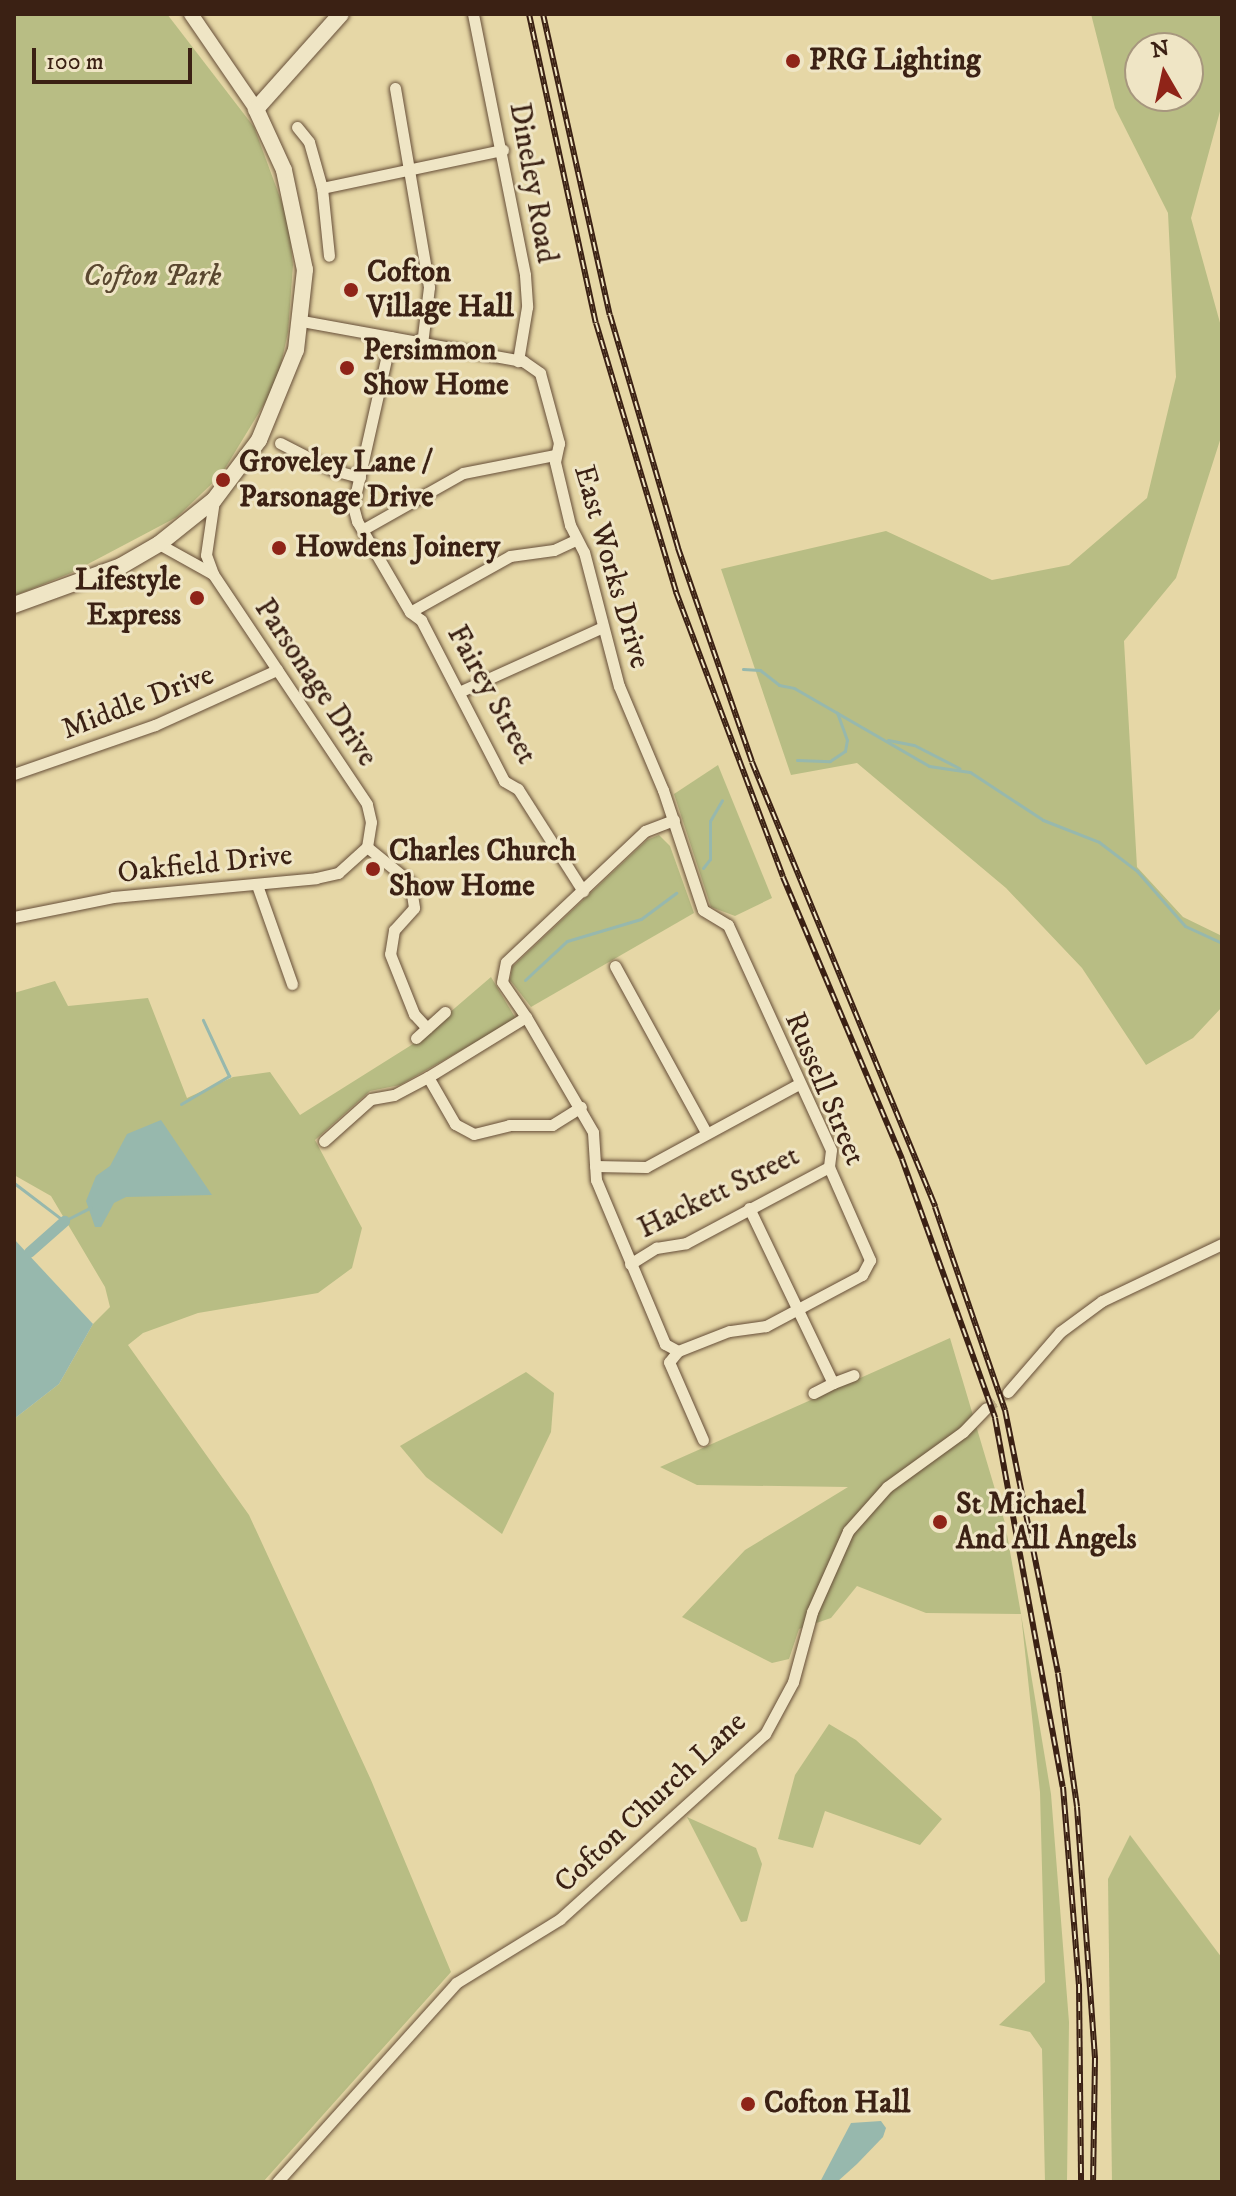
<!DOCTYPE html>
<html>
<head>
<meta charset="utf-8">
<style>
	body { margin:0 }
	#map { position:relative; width:1236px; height:2196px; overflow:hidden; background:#e6d7a6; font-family:"IM FELL DW Pica",serif }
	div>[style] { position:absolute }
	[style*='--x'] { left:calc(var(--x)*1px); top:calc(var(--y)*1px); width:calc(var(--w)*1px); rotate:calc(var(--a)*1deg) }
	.green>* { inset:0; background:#b8bd84 }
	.water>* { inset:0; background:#97b8ad }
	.stream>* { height:3px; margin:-1.5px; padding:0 1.5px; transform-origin:1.5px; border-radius:1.5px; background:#97b8ad }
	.canal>* { height:11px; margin:-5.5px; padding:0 5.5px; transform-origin:5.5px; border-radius:5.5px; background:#97b8ad }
	.minor-tunnel>* { height:11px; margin-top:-5.5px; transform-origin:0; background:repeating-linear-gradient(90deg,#c4b389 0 11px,transparent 0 16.5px) }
	.roads { filter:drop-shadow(0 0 2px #664e38) drop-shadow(0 0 2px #664e38) }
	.minor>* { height:11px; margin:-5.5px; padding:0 5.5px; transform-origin:5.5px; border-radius:5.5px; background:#efe5c5 }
	.tertiary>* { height:14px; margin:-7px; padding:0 7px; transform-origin:7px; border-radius:7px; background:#efe5c5 }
	.secondary>* { height:16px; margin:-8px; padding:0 8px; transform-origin:8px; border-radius:8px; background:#efe5c5 }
	.rail>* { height:6px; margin-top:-3px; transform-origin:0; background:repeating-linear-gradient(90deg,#efe5c5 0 9px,#3b2114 0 18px); box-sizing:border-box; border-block:2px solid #3b2114 }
	.dots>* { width:22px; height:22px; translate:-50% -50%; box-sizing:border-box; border:4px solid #efe5c5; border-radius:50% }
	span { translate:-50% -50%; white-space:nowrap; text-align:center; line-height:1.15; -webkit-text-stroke:6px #efe5c5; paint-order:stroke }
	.poi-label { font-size:30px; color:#3b2114; font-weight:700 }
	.left { translate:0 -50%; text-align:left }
	.right { translate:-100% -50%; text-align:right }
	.street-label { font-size:30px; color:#3b2114 }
	.park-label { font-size:30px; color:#5a4830; font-style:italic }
	.frame { position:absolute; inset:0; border:16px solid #3b2114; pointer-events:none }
	.north { position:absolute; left:1124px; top:32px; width:80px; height:80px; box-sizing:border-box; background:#efe5c5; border:2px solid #a7977e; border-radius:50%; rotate:351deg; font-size:22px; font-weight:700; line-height:32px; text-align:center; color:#3b2114 }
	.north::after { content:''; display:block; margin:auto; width:28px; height:36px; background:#8f2418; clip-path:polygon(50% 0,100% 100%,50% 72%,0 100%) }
	.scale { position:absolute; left:32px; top:48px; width:160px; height:36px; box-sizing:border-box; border:4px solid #3b2114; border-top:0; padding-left:10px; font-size:24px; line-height:28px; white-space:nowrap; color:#3b2114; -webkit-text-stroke:6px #efe5c5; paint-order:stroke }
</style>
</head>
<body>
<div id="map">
	<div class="green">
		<i style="clip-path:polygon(14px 14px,167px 14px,254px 127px,288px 219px,293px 265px,288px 332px,277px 383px,221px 475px,177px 517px,71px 573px,14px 596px)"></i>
		<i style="clip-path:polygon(evenodd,1091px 14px,1222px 14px,1222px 104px,1191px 218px,1222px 330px,1222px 434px,1176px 578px,1124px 641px,1137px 867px,1183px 917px,1222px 936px,1222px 1007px,1193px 1038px,1146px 1065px,1082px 968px,1006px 888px,857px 763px,791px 775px,721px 569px,886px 531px,992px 580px,1069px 565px,1147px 498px,1176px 377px,1168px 213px,1115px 108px,1091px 14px,1140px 48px,1188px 48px,1188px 96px,1140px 96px,1140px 48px)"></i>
		<i style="clip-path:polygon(718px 765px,772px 898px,735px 916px,711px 907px,674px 794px)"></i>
		<i style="clip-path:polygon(659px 835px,670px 846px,694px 913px,531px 1007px,510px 980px,512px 967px,647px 840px)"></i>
		<i style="clip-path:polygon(491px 977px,516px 1019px,400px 1085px,370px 1091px,315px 1140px,362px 1228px,352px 1268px,318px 1293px,198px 1313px,143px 1333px,128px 1345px,249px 1515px,371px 1780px,451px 1972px,263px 2182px,14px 2182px,14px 1419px,59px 1384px,93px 1324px,110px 1307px,105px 1287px,51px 1196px,14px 1175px,14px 993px,55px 981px,68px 1006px,148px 998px,187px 1098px,233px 1077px,270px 1072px,300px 1115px,413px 1044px)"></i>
		<i style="clip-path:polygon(950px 1338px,1005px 1523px,1021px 1614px,1051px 1794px,1069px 2022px,1067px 2182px,1045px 2182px,1042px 2049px,1030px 2032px,999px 2025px,1045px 1982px,1040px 1792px,1021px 1614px,926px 1613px,857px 1586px,831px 1618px,799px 1629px,789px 1659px,772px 1663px,682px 1617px,745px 1550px,848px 1487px,697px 1485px,660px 1467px)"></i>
		<i style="clip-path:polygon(526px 1372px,554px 1393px,551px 1432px,502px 1534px,426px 1477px,400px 1446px)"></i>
		<i style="clip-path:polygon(829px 1724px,856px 1740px,942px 1819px,920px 1845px,825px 1811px,813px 1848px,778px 1839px,795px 1775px)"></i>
		<i style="clip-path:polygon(687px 1817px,756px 1848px,762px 1864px,747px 1921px,741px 1922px)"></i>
		<i style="clip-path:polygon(1130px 1835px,1222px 1958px,1222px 2182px,1112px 2182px,1108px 1879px)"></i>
	</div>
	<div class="water">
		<i style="clip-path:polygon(161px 1120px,212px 1195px,126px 1197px,114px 1203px,101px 1227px,95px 1227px,86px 1201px,96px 1176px,110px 1166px,127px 1134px)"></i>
		<i style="clip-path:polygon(14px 1239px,93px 1324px,59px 1384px,14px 1419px)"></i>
		<i style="clip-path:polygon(881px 2121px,886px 2128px,883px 2137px,857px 2164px,837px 2182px,820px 2182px,851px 2123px)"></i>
	</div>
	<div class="stream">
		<i style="--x:743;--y:669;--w:17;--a:3"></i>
		<i style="--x:760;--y:670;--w:24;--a:38"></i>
		<i style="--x:779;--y:685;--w:15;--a:11"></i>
		<i style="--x:794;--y:688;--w:156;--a:30"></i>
		<i style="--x:929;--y:766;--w:41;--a:8.3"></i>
		<i style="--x:970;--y:772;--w:87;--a:33.3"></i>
		<i style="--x:1043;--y:820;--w:60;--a:21.4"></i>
		<i style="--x:1099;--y:842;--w:48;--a:37.3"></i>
		<i style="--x:1137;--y:871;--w:73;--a:48.9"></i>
		<i style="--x:1185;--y:926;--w:41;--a:24.7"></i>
		<i style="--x:888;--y:740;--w:26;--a:11"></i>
		<i style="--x:914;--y:745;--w:51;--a:27.1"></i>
		<i style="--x:797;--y:760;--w:33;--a:2"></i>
		<i style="--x:830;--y:761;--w:18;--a:-34"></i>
		<i style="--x:845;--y:751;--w:11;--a:-80"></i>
		<i style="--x:847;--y:740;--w:29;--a:-110"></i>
		<i style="--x:703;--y:868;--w:11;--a:-52"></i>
		<i style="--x:710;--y:859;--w:38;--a:-90"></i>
		<i style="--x:710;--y:821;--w:24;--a:-60"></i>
		<i style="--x:525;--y:980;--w:57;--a:-42.9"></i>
		<i style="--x:567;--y:941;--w:77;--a:-16.6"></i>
		<i style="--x:641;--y:919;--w:44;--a:-36.6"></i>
		<i style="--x:181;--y:1104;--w:56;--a:-30.3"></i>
		<i style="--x:229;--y:1076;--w:62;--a:-114.9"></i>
		<i style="--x:14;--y:1183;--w:63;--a:37.2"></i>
		<i style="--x:64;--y:1221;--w:30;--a:-27"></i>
	</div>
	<div class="canal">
		<i style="--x:29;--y:1252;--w:47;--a:-41.5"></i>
	</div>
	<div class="minor-tunnel">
		<i style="--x:986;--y:1408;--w:27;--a:-36"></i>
	</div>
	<div class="roads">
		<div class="minor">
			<i style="--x:473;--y:14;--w:266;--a:78.7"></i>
			<i style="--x:525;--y:275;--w:32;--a:86"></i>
			<i style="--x:527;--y:307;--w:55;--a:99.5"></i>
			<i style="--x:395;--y:88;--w:202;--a:80.3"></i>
			<i style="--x:429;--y:287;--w:57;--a:97"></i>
			<i style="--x:297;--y:127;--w:19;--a:51"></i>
			<i style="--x:309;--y:142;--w:48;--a:74.2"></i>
			<i style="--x:322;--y:188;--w:68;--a:84.1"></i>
			<i style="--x:322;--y:188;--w:185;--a:-11.9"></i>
			<i style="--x:302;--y:321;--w:225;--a:10.3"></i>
			<i style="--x:523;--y:361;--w:21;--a:35"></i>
			<i style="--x:540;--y:373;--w:73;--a:74.8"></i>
			<i style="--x:559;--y:443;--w:19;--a:102"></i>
			<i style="--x:555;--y:462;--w:65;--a:76.6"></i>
			<i style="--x:570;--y:525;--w:30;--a:63"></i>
			<i style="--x:584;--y:552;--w:138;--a:75.4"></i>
			<i style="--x:619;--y:686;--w:113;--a:67.1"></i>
			<i style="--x:663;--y:790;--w:126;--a:71.6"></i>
			<i style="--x:703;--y:910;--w:29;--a:31"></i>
			<i style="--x:728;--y:925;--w:247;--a:65.4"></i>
			<i style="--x:831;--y:1150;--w:17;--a:97"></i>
			<i style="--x:829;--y:1167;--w:102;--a:66.2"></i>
			<i style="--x:870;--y:1260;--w:17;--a:118"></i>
			<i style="--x:862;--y:1275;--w:109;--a:152"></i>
			<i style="--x:766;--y:1326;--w:37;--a:172"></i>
			<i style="--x:729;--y:1331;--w:55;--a:158.6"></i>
			<i style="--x:678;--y:1351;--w:15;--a:-152"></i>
			<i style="--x:665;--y:1344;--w:178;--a:-112.8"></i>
			<i style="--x:596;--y:1180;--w:48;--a:-93.6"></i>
			<i style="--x:593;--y:1132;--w:133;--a:-120.2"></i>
			<i style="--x:391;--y:337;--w:173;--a:102.7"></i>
			<i style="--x:353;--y:506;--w:16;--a:75"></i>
			<i style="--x:357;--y:521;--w:105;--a:59.8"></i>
			<i style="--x:410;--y:612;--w:14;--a:36"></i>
			<i style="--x:421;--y:620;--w:181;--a:62.7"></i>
			<i style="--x:504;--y:781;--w:16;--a:30"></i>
			<i style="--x:518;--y:789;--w:121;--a:57.5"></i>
			<i style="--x:280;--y:443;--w:59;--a:27"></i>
			<i style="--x:333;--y:470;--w:28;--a:15"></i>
			<i style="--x:362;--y:530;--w:116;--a:-29.4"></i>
			<i style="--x:463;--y:473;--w:94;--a:-11.1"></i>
			<i style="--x:159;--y:544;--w:62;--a:29.1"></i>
			<i style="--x:410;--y:612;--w:115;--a:-29.2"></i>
			<i style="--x:510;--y:556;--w:44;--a:-7.8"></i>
			<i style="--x:554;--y:550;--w:23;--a:-25"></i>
			<i style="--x:459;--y:692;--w:156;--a:-24.3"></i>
			<i style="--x:14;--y:774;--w:149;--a:-19.2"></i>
			<i style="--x:155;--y:725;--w:134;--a:-24.3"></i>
			<i style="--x:367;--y:847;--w:55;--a:39.1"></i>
			<i style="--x:410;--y:882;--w:26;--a:81"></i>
			<i style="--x:414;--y:908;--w:30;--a:132"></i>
			<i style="--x:394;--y:930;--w:24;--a:99"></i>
			<i style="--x:390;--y:954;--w:65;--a:68.2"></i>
			<i style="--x:414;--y:1014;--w:19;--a:47"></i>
			<i style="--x:257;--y:885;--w:105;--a:70.5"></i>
			<i style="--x:14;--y:917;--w:101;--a:-11.4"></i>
			<i style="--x:113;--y:897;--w:204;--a:-5.3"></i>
			<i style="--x:316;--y:878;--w:23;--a:-13"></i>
			<i style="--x:338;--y:873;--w:39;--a:-42"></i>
			<i style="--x:367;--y:847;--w:25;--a:-81"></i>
			<i style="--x:371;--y:822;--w:18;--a:-103"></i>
			<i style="--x:367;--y:804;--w:277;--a:-123.8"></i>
			<i style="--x:213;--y:574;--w:20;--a:-110"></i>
			<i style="--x:206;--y:555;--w:56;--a:-81.7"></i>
			<i style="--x:615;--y:966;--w:189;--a:61.3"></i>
			<i style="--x:416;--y:1038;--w:39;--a:-42"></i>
			<i style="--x:428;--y:1077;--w:115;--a:-31.5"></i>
			<i style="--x:526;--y:1017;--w:42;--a:-124.4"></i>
			<i style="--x:502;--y:982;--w:20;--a:-79"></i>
			<i style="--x:506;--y:962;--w:191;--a:-43.3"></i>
			<i style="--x:645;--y:831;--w:31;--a:-21"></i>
			<i style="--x:324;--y:1141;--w:63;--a:-41.8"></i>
			<i style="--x:371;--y:1099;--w:23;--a:-10"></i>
			<i style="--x:394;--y:1095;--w:38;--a:-28"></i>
			<i style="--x:428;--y:1077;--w:54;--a:60.1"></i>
			<i style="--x:455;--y:1124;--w:21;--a:28"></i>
			<i style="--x:474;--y:1134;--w:36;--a:-14"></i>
			<i style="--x:509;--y:1125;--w:43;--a:0"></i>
			<i style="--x:552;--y:1125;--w:34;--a:-32"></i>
			<i style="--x:595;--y:1166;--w:51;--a:1.1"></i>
			<i style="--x:646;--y:1167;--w:172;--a:-28.5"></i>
			<i style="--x:749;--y:1208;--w:194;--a:64.4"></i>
			<i style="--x:833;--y:1383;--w:22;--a:153"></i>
			<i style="--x:630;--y:1264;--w:31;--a:-32"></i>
			<i style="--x:656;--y:1248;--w:30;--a:-9"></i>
			<i style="--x:686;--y:1243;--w:162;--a:-28"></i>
			<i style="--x:678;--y:1351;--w:14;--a:129"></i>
			<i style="--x:669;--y:1362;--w:85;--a:66.4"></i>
			<i style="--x:833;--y:1383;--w:22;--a:-21"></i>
			<i style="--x:1008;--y:1392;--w:79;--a:-49.1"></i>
			<i style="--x:1060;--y:1332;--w:52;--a:-36.4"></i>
			<i style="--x:1102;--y:1301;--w:133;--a:-25.4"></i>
			<i style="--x:277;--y:2182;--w:268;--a:-48"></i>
			<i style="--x:456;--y:1983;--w:122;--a:-31.6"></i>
			<i style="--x:560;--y:1919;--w:276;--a:-42.1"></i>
			<i style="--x:765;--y:1734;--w:59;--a:-61.7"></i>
			<i style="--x:793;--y:1682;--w:73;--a:-74.8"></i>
			<i style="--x:812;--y:1612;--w:89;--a:-66"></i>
			<i style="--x:848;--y:1531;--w:59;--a:-48.4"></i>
			<i style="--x:887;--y:1487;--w:94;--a:-35.9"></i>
			<i style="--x:963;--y:1432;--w:33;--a:-46"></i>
		</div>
		<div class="tertiary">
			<i style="--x:191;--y:14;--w:115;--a:55.6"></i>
		</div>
		<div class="secondary">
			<i style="--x:14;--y:605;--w:114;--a:-20"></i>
			<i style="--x:121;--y:566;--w:44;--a:-30.1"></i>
			<i style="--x:159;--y:544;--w:70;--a:-38.7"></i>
			<i style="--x:214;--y:500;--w:75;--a:-53.1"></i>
			<i style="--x:259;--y:440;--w:97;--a:-67.7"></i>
			<i style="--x:296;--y:350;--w:81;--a:-83.6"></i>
			<i style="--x:305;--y:270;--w:102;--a:-101.9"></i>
			<i style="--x:284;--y:170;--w:67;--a:-114.7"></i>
			<i style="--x:256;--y:109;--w:127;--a:-48.2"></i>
		</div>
	</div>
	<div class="rail">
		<i style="--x:529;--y:14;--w:316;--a:77.8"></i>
		<i style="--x:596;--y:323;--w:281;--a:73.4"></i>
		<i style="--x:676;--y:592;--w:304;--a:69.4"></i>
		<i style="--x:783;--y:877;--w:306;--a:67.1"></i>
		<i style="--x:902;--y:1159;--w:275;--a:70.2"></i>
		<i style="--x:995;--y:1418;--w:375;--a:79.6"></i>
		<i style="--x:1063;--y:1787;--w:198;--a:85.4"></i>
		<i style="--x:1079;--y:1984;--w:198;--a:89.4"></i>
		<i style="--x:543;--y:14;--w:308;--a:77.5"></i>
		<i style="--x:610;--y:315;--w:243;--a:73.7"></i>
		<i style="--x:678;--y:548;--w:226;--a:70.9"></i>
		<i style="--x:752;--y:762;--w:481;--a:67.6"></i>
		<i style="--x:935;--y:1207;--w:215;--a:71"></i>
		<i style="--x:1005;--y:1410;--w:268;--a:78.6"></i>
		<i style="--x:1058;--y:1673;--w:135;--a:81.9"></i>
		<i style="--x:1077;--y:1807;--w:252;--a:85.9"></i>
		<i style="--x:1095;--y:2058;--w:124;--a:90.9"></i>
	</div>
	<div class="dots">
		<i style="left:793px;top:61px;background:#8f2418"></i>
		<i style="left:351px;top:290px;background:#8f2418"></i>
		<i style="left:347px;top:368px;background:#8f2418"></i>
		<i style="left:223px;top:480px;background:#8f2418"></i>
		<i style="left:279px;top:548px;background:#8f2418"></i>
		<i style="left:197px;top:598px;background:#8f2418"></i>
		<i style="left:373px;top:869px;background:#8f2418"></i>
		<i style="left:940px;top:1522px;background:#8f2418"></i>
		<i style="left:748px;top:2104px;background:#8f2418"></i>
	</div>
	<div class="poi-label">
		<span class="left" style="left:809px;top:61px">PRG Lighting</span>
		<span class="left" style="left:367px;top:290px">Cofton<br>Village Hall</span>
		<span class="left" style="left:363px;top:368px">Persimmon<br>Show Home</span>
		<span class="left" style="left:239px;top:480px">Groveley Lane /<br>Parsonage Drive</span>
		<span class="left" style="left:295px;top:548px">Howdens Joinery</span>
		<span class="right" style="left:181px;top:598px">Lifestyle<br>Express</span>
		<span class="left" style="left:389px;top:869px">Charles Church<br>Show Home</span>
		<span class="left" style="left:956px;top:1522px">St Michael<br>And All Angels</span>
		<span class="left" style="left:764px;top:2104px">Cofton Hall</span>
	</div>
	<div class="street-label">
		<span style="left:532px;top:183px;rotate:80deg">Dineley Road</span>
		<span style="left:611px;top:567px;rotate:74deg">East Works Drive</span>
		<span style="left:315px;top:683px;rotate:56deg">Parsonage Drive</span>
		<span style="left:491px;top:695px;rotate:61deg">Fairey Street</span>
		<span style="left:138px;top:703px;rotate:-21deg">Middle Drive</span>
		<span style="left:205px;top:865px;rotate:-6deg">Oakfield Drive</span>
		<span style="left:824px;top:1089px;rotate:67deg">Russell Street</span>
		<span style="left:719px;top:1193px;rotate:-26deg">Hackett Street</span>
		<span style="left:651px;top:1803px;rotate:-43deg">Cofton Church Lane</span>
	</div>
	<div class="park-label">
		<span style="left:152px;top:277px">Cofton Park</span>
	</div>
	<div class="frame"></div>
	<div class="north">N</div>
	<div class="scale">100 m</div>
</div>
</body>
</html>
